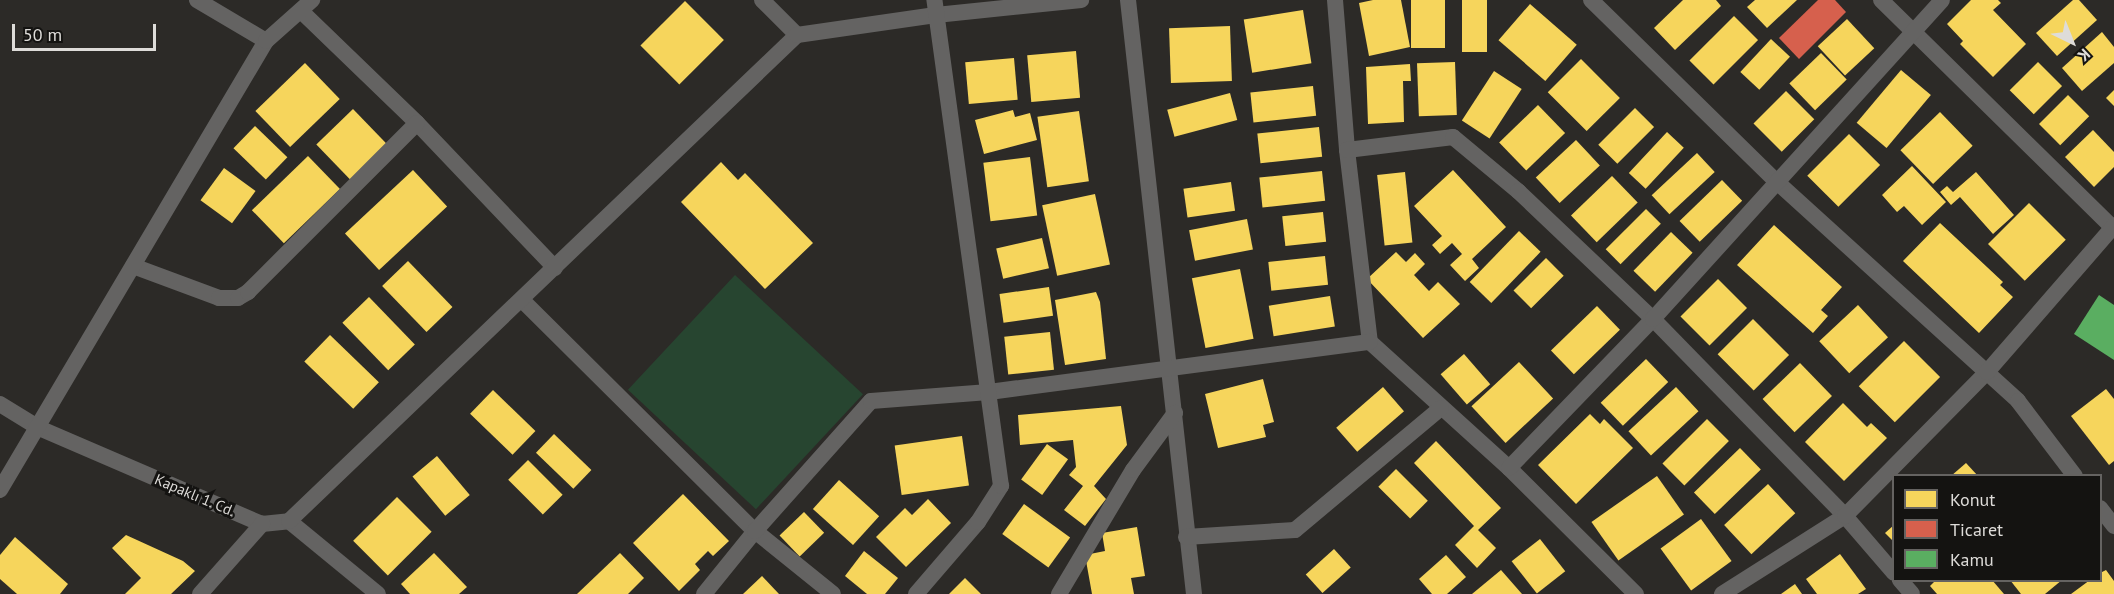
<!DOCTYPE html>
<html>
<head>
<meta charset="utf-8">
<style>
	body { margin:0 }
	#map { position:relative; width:2114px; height:594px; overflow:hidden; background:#2c2a27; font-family:"PT Sans",sans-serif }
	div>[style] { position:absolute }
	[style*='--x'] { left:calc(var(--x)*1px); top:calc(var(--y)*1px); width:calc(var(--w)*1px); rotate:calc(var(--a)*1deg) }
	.green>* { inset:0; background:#274530; transform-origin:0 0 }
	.homes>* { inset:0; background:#f6d55c; transform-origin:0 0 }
	.shops>* { inset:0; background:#d6604d }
	.public>* { inset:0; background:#5aae61 }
	.minor>* { height:16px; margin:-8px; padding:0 8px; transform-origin:8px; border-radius:8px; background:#646362 }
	span { translate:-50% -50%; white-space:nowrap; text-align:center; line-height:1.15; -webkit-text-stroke:6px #141311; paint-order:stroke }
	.street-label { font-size:15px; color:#dedcd9 }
	.legend { position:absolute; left:1892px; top:474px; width:210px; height:108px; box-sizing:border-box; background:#141311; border:2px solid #656361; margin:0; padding:8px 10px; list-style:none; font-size:18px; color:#dedcd9 }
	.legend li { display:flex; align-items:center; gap:12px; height:30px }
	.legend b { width:30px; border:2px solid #656361 }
	.north { position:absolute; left:2042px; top:12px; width:60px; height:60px; -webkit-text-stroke:4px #141311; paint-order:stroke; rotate:137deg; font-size:16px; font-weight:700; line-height:24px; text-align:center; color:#dedcd9 }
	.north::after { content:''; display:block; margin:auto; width:21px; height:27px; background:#dedcd9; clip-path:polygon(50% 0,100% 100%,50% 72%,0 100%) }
	.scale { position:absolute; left:12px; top:24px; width:144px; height:27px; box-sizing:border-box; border:3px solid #dedcd9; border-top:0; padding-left:8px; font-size:18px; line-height:21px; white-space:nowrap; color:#dedcd9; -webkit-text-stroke:4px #141311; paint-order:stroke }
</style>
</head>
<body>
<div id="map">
	<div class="green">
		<i style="left:735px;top:275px;width:175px;height:157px;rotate:43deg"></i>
	</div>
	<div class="homes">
		<i style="clip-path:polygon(1373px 0,1401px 0,1410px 47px,1369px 56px,1359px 3px)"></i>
		<i style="left:1411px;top:0;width:34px;height:48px"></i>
		<i style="left:1462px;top:0;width:25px;height:52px"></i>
		<i style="clip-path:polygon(1683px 0,1716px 0,1721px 6px,1675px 50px,1654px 28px)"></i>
		<i style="clip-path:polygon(1755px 0,1797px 0,1767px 28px,1747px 7px)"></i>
		<i style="clip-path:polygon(1971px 0,1998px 0,2001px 3px,1993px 10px,2026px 44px,1993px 77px,1960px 44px,1963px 41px,1947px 24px)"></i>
		<i style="clip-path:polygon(2073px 0,2079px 0,2097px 20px,2057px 56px,2036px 33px)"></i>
		<i style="left:685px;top:1px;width:55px;height:63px;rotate:45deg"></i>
		<i style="left:1530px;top:4px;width:62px;height:48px;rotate:41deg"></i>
		<i style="left:1303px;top:10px;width:54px;height:60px;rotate:81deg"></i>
		<i style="left:1734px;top:16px;width:34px;height:63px;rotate:45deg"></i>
		<i style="left:1847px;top:19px;width:40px;height:40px;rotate:47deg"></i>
		<i style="left:1230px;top:26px;width:55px;height:61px;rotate:88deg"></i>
		<i style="clip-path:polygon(2102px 32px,2114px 47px,2114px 63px,2082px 91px,2062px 68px)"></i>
		<i style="left:1771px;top:39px;width:26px;height:45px;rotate:43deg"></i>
		<i style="left:1076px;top:51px;width:47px;height:49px;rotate:85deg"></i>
		<i style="left:1821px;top:53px;width:37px;height:44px;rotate:46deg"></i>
		<i style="left:1014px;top:58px;width:42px;height:49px;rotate:85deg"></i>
		<i style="left:1581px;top:59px;width:55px;height:47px;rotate:45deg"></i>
		<i style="left:1455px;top:62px;width:53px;height:38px;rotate:88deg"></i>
		<i style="left:2038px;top:62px;width:34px;height:40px;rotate:45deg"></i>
		<i style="left:305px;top:63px;width:50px;height:69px;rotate:46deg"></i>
		<i style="clip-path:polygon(1410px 64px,1411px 81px,1403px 81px,1404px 122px,1368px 124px,1366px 67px)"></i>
		<i style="left:1901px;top:70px;width:39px;height:69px;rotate:40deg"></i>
		<i style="left:1494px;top:71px;width:33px;height:59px;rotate:33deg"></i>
		<i style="left:1313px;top:86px;width:30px;height:63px;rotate:84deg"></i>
		<i style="clip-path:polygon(2114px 90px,2114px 106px,2106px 98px)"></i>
		<i style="left:1786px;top:91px;width:40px;height:46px;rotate:45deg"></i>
		<i style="left:1230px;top:93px;width:28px;height:65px;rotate:75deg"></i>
		<i style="left:2068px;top:95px;width:30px;height:41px;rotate:45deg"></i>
		<i style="left:1538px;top:105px;width:39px;height:54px;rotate:46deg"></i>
		<i style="left:1635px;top:108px;width:27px;height:52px;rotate:45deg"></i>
		<i style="left:353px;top:109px;width:49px;height:51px;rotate:46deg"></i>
		<i style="clip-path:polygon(1013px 110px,1015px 117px,1030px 113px,1037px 140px,984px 154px,975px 120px)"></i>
		<i style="left:1079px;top:111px;width:71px;height:42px;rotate:82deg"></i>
		<i style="left:1940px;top:112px;width:47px;height:55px;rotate:46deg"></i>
		<i style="left:255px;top:126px;width:45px;height:31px;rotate:44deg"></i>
		<i style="left:1319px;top:127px;width:30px;height:62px;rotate:84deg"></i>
		<i style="clip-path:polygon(2093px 130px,2114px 152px,2114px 167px,2094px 187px,2065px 157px)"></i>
		<i style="left:1667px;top:132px;width:23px;height:56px;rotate:43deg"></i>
		<i style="left:1849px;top:134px;width:44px;height:59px;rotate:45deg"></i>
		<i style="left:1576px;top:140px;width:35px;height:55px;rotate:47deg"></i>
		<i style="left:1697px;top:153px;width:26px;height:62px;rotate:47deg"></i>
		<i style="left:308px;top:156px;width:46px;height:78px;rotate:46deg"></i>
		<i style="left:1030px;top:157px;width:59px;height:47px;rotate:83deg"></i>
		<i style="clip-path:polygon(721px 162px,738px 180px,745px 173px,813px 243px,765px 289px,681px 202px)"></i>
		<i style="clip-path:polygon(1912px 166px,1946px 202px,1922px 225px,1904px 206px,1897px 212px,1882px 195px)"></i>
		<i style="left:224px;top:168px;width:39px;height:40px;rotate:36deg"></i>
		<i style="left:413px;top:170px;width:50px;height:93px;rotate:47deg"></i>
		<i style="clip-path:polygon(1453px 170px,1506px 227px,1472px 259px,1479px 268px,1465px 281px,1450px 265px,1462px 254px,1452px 243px,1440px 254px,1432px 245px,1442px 236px,1414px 206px)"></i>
		<i style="left:1322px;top:171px;width:30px;height:63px;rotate:84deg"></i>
		<i style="left:1405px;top:172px;width:71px;height:28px;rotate:84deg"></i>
		<i style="clip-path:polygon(1976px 172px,2014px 215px,1993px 234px,1960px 197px,1951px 205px,1940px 192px,1947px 186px,1953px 192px)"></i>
		<i style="left:1612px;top:176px;width:37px;height:57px;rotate:46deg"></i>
		<i style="left:1722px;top:180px;width:29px;height:59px;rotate:46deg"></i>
		<i style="left:1231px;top:182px;width:29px;height:48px;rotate:82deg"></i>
		<i style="left:1095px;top:194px;width:72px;height:54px;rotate:78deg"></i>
		<i style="left:2029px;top:203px;width:52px;height:58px;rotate:45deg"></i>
		<i style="left:1646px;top:209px;width:21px;height:57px;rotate:45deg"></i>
		<i style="left:1323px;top:212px;width:30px;height:41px;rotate:84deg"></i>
		<i style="left:1247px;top:219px;width:31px;height:59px;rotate:79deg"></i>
		<i style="clip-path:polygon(1940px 223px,2003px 282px,2000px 285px,2013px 297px,1979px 333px,1903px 261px)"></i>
		<i style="clip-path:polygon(1774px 225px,1842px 287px,1821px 310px,1828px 316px,1813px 333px,1737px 265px)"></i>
		<i style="left:1519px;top:231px;width:30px;height:71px;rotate:44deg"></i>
		<i style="left:1671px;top:232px;width:30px;height:54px;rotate:44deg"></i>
		<i style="left:1042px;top:238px;width:31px;height:47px;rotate:77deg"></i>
		<i style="clip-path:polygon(1396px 252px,1406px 262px,1415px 253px,1425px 264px,1414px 275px,1429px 291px,1438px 282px,1460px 304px,1423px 338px,1367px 279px)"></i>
		<i style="left:1325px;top:256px;width:29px;height:57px;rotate:84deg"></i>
		<i style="left:1546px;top:258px;width:25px;height:46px;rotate:45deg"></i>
		<i style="left:408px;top:261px;width:64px;height:36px;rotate:46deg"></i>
		<i style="left:1240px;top:269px;width:71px;height:49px;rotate:79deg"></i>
		<i style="left:1718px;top:279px;width:41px;height:53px;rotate:45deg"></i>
		<i style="left:1049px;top:287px;width:29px;height:50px;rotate:82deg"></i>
		<i style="clip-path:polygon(1096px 292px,1100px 302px,1106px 359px,1065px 365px,1055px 300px)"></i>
		<i style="left:1330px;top:296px;width:31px;height:62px;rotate:81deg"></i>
		<i style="left:369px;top:297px;width:66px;height:37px;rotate:46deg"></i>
		<i style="left:1858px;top:305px;width:44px;height:53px;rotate:47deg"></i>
		<i style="left:1597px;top:306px;width:33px;height:64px;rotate:46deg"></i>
		<i style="left:1753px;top:319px;width:51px;height:50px;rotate:45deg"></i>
		<i style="left:1050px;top:332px;width:38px;height:46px;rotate:84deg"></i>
		<i style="left:330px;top:335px;width:68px;height:37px;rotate:44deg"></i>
		<i style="left:1904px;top:341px;width:51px;height:64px;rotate:45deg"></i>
		<i style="left:1464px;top:354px;width:40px;height:31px;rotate:49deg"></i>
		<i style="left:1646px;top:359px;width:32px;height:63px;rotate:46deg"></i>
		<i style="left:1519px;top:362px;width:50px;height:65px;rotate:47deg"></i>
		<i style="left:1800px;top:363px;width:46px;height:52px;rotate:46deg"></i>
		<i style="clip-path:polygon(1263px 379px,1274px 422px,1263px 425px,1266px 437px,1218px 448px,1205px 394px)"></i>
		<i style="left:1383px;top:387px;width:32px;height:62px;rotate:49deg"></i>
		<i style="left:1676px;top:387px;width:33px;height:65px;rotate:47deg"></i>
		<i style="clip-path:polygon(2106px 389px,2114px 399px,2114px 461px,2109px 465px,2071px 416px)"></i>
		<i style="left:493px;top:390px;width:59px;height:33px;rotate:44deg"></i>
		<i style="clip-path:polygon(1843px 403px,1867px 427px,1871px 423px,1887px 438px,1844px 481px,1805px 442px)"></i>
		<i style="clip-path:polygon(1121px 406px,1127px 445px,1094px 486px,1106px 499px,1085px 526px,1064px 510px,1083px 486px,1069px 475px,1076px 467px,1073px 440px,1020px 445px,1018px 415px)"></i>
		<i style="clip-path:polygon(1590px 414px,1600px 424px,1604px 419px,1633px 448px,1576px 504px,1538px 465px)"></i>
		<i style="left:1707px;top:419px;width:31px;height:63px;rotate:45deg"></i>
		<i style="left:554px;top:434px;width:52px;height:26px;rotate:44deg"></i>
		<i style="left:962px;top:436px;width:50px;height:68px;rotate:82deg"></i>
		<i style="clip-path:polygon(1436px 441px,1501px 508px,1478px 530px,1496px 548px,1477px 568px,1455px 545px,1474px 526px,1414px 463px)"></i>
		<i style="left:1047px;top:444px;width:26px;height:44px;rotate:36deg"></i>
		<i style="left:1740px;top:448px;width:30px;height:64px;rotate:46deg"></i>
		<i style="left:437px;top:456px;width:51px;height:32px;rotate:50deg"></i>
		<i style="left:528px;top:460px;width:49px;height:28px;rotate:45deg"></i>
		<i style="clip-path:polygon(1966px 463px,1978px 476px,1951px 476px)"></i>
		<i style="left:1396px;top:469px;width:45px;height:25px;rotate:45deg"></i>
		<i style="left:1657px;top:476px;width:47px;height:80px;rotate:55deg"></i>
		<i style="left:839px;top:480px;width:54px;height:39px;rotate:42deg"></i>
		<i style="left:1768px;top:484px;width:40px;height:60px;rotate:47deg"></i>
		<i style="clip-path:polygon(683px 494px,729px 541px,713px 556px,708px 551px,695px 564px,700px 570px,679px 591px,633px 543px)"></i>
		<i style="left:397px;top:497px;width:49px;height:62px;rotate:45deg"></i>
		<i style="clip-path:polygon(928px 499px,951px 523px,906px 567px,876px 537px,905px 508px,912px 515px)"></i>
		<i style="left:1024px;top:504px;width:57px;height:37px;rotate:36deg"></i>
		<i style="left:804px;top:512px;width:29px;height:34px;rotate:46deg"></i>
		<i style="left:1701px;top:519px;width:52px;height:50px;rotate:54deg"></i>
		<i style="clip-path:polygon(1894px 525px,1894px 542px,1885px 533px)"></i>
		<i style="clip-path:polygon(1137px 527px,1145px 576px,1131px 578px,1134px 594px,1092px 594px,1085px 555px,1105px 551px,1102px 533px)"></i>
		<i style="clip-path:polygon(126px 535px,183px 561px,195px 571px,171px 594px,125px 594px,141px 578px,112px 548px)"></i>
		<i style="clip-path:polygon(15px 537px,68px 584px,60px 594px,17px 594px,0 579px,0 555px)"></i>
		<i style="left:1540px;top:539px;width:41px;height:36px;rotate:52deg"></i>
		<i style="left:1334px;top:549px;width:25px;height:38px;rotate:48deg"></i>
		<i style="clip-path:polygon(864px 551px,898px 578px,885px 594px,867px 594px,845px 576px)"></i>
		<i style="clip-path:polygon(434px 553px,467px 587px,459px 594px,410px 594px,401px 584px)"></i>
		<i style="clip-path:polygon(620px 553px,644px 578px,628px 594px,577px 594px)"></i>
		<i style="clip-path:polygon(1840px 554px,1866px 589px,1858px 594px,1817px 594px,1806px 579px)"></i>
		<i style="clip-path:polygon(1446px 555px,1466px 577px,1447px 594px,1432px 594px,1419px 579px)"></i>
		<i style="clip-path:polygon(1501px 570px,1522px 594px,1472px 594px)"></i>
		<i style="clip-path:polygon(2106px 570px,2114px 581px,2114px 594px,2071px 594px,2090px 580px,2100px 580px,2100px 573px)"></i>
		<i style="clip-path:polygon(762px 576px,779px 594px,743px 594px)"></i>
		<i style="clip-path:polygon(965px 578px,981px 594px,949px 594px)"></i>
		<i style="clip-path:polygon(1936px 580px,1992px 580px,2004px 594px,1937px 594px,1930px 586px)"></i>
		<i style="clip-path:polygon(2010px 580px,2062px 580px,2045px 594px,2021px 594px)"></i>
		<i style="clip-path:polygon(1795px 584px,1802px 594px,1781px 594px)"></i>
	</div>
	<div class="shops">
		<i style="clip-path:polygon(1818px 0,1835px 0,1846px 12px,1799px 59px,1779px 38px)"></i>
	</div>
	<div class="public">
		<i style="clip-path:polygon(2099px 295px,2114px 305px,2114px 360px,2074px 334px)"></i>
	</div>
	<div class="minor">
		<i style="--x:197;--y:0;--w:80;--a:30.7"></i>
		<i style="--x:762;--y:0;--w:49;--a:45"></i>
		<i style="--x:1128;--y:0;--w:598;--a:83.66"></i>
		<i style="--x:1335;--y:0;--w:150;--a:85.4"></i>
		<i style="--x:1347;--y:150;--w:193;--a:83.2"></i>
		<i style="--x:1370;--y:342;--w:188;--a:42.2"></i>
		<i style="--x:1509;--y:468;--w:179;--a:44.8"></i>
		<i style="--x:1591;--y:0;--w:262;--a:44.4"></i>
		<i style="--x:1778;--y:183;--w:324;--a:42.2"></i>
		<i style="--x:2018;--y:401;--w:94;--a:52.8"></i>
		<i style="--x:1881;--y:0;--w:327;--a:44.5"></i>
		<i style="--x:301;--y:11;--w:161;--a:44"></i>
		<i style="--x:417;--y:123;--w:200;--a:46.4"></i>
		<i style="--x:1347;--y:150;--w:107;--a:-7"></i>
		<i style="--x:1453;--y:137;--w:85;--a:39.7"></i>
		<i style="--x:1518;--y:191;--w:186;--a:43.5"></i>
		<i style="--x:1653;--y:319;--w:275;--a:45.7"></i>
		<i style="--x:1845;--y:516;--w:75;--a:49.3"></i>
		<i style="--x:133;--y:266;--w:92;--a:20.4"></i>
		<i style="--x:219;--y:298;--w:19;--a:0"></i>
		<i style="--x:238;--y:298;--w:12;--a:-31"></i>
		<i style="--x:248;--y:292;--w:239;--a:-45"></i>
		<i style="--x:522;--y:300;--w:328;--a:44.8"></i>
		<i style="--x:755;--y:531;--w:100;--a:38.9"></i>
		<i style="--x:0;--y:404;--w:46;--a:31.6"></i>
		<i style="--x:39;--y:428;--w:243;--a:23.3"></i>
		<i style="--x:262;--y:524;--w:27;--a:-6"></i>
		<i style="--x:289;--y:521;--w:115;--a:39.4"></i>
		<i style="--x:1509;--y:468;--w:207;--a:-46"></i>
		<i style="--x:1653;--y:319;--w:430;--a:-47.8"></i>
		<i style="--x:0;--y:490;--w:522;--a:-59.36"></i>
		<i style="--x:266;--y:41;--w:62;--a:-41.7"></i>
		<i style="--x:2100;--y:508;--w:23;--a:52"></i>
		<i style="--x:289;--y:521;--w:703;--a:-43.73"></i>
		<i style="--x:797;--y:35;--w:140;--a:-8.2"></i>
		<i style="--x:936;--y:15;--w:146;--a:-5.9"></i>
		<i style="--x:1186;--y:537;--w:109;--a:-3.7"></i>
		<i style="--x:1295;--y:530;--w:190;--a:-39.9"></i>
		<i style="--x:1900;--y:580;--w:18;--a:49"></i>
		<i style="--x:200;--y:594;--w:94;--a:-48.5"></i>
		<i style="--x:704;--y:594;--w:81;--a:-51"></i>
		<i style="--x:755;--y:531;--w:174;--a:-48.3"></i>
		<i style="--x:871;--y:401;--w:118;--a:-4.4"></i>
		<i style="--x:989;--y:392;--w:384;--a:-7.5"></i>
		<i style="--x:916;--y:594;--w:95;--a:-49.3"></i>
		<i style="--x:978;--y:522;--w:43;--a:-57.4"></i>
		<i style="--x:1001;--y:486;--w:491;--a:-97.8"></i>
		<i style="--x:1059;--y:594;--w:144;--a:-59.2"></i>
		<i style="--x:1133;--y:470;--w:71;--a:-53.6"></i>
		<i style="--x:1722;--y:594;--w:146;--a:-32.4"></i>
		<i style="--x:1845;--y:516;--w:202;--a:-45.4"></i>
		<i style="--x:1987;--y:372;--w:194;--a:-49"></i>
	</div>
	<div class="street-label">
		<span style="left:195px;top:495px;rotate:23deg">Kapaklı 1. Cd.</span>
	</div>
	<ul class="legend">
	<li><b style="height:16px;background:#f6d55c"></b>Konut</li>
	<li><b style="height:16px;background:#d6604d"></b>Ticaret</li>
	<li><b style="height:16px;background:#5aae61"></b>Kamu</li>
	</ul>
	<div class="north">K</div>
	<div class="scale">50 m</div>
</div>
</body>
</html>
